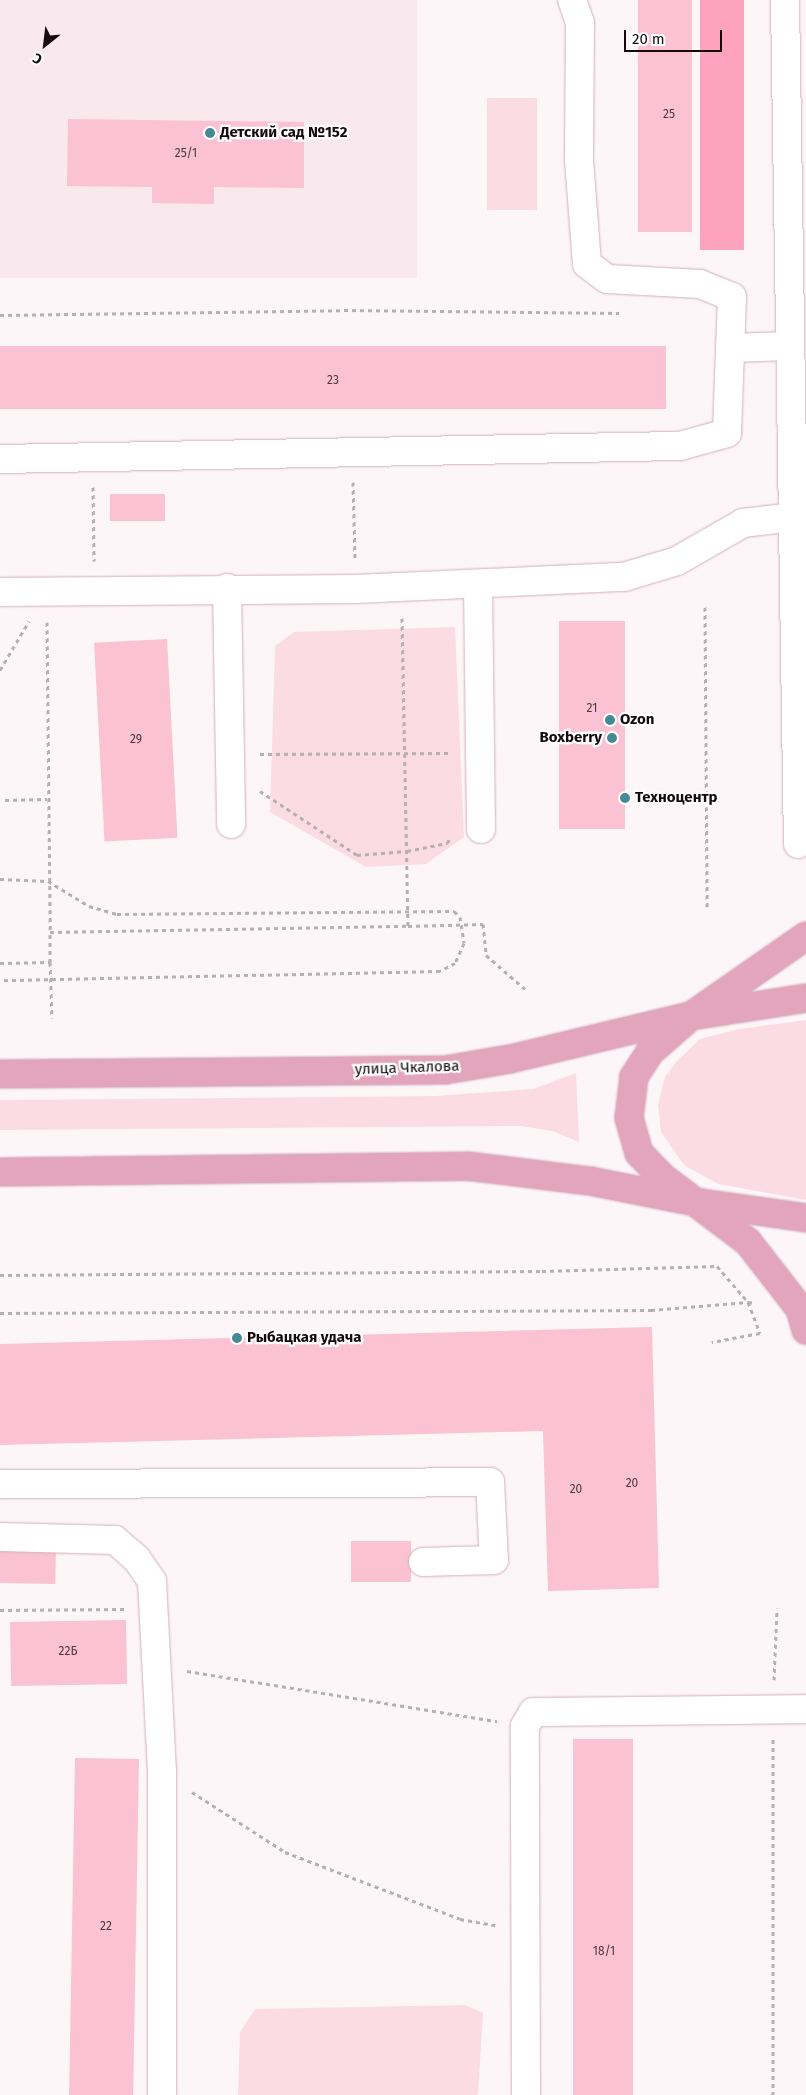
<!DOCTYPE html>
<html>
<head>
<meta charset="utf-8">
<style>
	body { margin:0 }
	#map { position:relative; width:806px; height:2095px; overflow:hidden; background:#fdf6f8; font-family:"Fira Sans",sans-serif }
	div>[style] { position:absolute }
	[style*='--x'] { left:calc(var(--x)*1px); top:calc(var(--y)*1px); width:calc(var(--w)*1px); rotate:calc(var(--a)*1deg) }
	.built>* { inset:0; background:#f9e8ed; transform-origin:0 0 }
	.green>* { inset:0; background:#fbdce5; transform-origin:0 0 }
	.forest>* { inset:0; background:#fda3c0; transform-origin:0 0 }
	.building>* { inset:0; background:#fac2d3; transform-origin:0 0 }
	.path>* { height:3px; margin-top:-1.5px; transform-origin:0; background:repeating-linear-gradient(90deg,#b7afb1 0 4px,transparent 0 8px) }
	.roads { filter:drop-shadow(0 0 1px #d2b0ba) drop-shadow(0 0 1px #d2b0ba) }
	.minor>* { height:28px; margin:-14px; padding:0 14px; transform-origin:14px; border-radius:14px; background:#fff }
	.major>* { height:28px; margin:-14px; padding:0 14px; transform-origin:14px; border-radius:14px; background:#e2a5bb }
	.dots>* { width:14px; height:14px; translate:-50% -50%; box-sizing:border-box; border:2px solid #fff; border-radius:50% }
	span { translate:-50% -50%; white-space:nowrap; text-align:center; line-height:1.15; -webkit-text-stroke:4.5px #fff; paint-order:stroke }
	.number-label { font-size:12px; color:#4e383f }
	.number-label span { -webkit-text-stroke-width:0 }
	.poi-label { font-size:15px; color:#150a0e; font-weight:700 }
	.left { translate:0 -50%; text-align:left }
	.right { translate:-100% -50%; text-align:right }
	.street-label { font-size:15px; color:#150a0e }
	.north { position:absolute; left:20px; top:20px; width:50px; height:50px; -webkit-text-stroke:4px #fff; paint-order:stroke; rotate:209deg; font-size:14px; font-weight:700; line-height:20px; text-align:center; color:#150a0e }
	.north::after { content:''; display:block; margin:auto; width:18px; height:22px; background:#150a0e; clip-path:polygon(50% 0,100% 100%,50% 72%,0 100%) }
	.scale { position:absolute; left:624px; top:30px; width:98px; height:22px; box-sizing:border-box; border:2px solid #150a0e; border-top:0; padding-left:6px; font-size:15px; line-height:18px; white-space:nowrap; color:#150a0e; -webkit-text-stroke:4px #fff; paint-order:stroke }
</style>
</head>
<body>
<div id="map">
	<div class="built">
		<i style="left:0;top:0;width:417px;height:278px"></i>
	</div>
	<div class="green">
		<i style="left:487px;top:98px;width:50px;height:112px"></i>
		<i style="clip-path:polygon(455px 627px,464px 837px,426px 864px,366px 867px,270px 812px,275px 646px,294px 632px)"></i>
		<i style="clip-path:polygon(806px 1020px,806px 1200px,718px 1184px,684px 1165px,661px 1132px,658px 1105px,665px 1077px,676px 1062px,700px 1039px,739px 1029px)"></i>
		<i style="clip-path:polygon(576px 1073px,579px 1142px,552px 1131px,521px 1126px,0 1130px,0 1100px,435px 1096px,533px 1089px)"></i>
		<i style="clip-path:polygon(465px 2005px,483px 2013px,478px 2095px,238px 2095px,240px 2032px,255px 2009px)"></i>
	</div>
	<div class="forest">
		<i style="left:700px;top:0;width:44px;height:250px"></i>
	</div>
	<div class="building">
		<i style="left:638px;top:0;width:54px;height:232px"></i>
		<i style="clip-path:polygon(68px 119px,304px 122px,304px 188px,214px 187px,214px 204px,152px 203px,152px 187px,67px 186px)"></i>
		<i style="left:666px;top:346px;width:63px;height:666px;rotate:90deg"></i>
		<i style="left:110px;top:494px;width:55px;height:27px"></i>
		<i style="left:559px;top:621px;width:66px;height:208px"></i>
		<i style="left:167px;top:639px;width:199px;height:73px;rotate:87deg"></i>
		<i style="clip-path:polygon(652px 1327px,659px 1588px,548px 1591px,543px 1431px,0 1445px,0 1344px)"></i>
		<i style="left:411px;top:1541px;width:41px;height:60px;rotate:90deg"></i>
		<i style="left:0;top:1545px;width:56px;height:38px;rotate:1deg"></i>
		<i style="left:126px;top:1620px;width:64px;height:116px;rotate:89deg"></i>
		<i style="left:573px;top:1739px;width:60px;height:356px"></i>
		<i style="left:75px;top:1758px;width:64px;height:337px;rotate:1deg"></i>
	</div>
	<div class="path">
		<i style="--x:0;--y:315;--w:344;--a:-0.8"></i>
		<i style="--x:344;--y:310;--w:275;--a:0.6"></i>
		<i style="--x:353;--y:482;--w:76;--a:88.5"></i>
		<i style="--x:93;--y:487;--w:74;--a:89.2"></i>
		<i style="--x:705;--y:607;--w:303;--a:89.6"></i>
		<i style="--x:402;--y:618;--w:308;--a:88.9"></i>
		<i style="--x:408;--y:926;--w:75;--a:-1.5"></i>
		<i style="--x:483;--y:924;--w:31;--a:84"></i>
		<i style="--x:486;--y:955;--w:52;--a:41.1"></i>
		<i style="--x:47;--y:622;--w:310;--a:89.4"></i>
		<i style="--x:50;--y:932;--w:358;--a:-1"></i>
		<i style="--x:0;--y:670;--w:57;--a:-59.4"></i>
		<i style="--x:260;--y:754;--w:189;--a:-0.3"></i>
		<i style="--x:260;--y:791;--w:116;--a:33.4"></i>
		<i style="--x:357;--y:855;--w:50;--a:-4.6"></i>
		<i style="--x:407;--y:851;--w:41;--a:-11.3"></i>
		<i style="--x:447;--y:843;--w:7;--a:-56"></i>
		<i style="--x:5;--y:800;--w:42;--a:-1.4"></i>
		<i style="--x:0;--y:879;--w:48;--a:2.4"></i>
		<i style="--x:48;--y:881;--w:48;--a:31.4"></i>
		<i style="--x:89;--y:906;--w:29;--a:16"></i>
		<i style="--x:117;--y:914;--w:337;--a:-0.5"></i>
		<i style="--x:454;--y:911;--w:8;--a:45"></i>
		<i style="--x:460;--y:917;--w:26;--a:81"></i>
		<i style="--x:464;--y:943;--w:22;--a:114"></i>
		<i style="--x:455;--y:963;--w:17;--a:152"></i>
		<i style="--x:440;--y:971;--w:440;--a:178.8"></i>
		<i style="--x:50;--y:962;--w:56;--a:88"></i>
		<i style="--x:0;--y:963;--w:50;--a:-1.1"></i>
		<i style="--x:50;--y:962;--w:30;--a:-90"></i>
		<i style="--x:0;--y:1275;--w:542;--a:-0.42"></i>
		<i style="--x:542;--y:1271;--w:175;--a:-1.6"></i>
		<i style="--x:717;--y:1266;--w:48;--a:49.3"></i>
		<i style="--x:748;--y:1302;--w:8;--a:7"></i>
		<i style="--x:0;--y:1313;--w:651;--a:-0.26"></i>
		<i style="--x:651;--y:1310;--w:97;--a:-4.7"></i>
		<i style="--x:748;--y:1302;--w:33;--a:69"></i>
		<i style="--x:760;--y:1333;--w:49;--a:169.4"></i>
		<i style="--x:0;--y:1610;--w:124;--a:-0.5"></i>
		<i style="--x:187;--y:1671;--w:314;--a:9.2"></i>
		<i style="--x:774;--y:1680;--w:72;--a:-87.6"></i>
		<i style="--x:192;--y:1792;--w:111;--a:32.8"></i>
		<i style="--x:285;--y:1852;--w:187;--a:20.9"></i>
		<i style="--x:460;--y:1919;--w:36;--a:10"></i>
		<i style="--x:773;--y:2095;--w:356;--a:-90"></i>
	</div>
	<div class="roads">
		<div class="minor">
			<i style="--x:785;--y:0;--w:844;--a:89.12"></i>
			<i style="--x:730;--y:348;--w:60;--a:-1.9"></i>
			<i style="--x:0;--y:459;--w:680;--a:-1.1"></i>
			<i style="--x:680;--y:446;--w:49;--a:-15.5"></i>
			<i style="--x:727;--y:433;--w:136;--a:-87.9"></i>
			<i style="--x:732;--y:297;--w:35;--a:-158"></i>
			<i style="--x:700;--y:284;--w:93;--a:-176.9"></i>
			<i style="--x:607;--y:279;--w:25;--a:-143"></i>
			<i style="--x:587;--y:264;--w:104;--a:-94.4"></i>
			<i style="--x:579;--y:160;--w:137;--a:-89.6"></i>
			<i style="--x:580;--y:23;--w:24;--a:-109"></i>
			<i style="--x:478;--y:585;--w:244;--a:89.3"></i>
			<i style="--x:227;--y:588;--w:236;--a:89"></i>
			<i style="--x:0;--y:592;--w:356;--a:-0.5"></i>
			<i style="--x:356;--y:589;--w:268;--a:-2.6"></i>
			<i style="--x:624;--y:577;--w:55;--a:-16.8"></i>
			<i style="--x:677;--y:561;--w:76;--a:-29.9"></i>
			<i style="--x:743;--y:523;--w:50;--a:-6.8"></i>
			<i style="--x:0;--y:1484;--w:490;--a:-0.2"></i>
			<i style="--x:490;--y:1482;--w:78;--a:87.1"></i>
			<i style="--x:494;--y:1560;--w:71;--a:178.4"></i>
			<i style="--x:0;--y:1537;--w:115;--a:1.5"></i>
			<i style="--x:115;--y:1540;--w:28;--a:41"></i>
			<i style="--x:136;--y:1558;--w:28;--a:55"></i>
			<i style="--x:152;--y:1581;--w:191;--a:87"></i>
			<i style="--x:162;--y:1772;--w:323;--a:90"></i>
			<i style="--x:526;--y:2095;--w:369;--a:-90.2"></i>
			<i style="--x:525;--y:1726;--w:16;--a:-60"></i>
			<i style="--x:533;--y:1712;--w:273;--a:-0.6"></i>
		</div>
		<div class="major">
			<i style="--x:806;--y:936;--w:140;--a:145.2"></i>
			<i style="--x:691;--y:1016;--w:55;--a:138.7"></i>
			<i style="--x:650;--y:1052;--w:30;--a:123"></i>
			<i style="--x:634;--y:1077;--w:41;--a:97"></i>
			<i style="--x:629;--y:1118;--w:36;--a:74"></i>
			<i style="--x:639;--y:1153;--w:33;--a:46"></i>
			<i style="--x:662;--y:1177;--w:108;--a:37.1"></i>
			<i style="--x:748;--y:1242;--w:85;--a:52.2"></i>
			<i style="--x:800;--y:1309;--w:22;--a:74"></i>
			<i style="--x:0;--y:1074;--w:445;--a:-0.5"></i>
			<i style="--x:445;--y:1070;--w:66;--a:-9.6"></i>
			<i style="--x:510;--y:1059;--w:186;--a:-13.4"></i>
			<i style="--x:691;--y:1016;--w:116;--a:-8.9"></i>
			<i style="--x:0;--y:1172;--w:467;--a:-0.7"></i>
			<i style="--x:467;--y:1166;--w:124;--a:7"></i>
			<i style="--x:590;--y:1181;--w:113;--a:11.2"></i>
			<i style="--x:701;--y:1203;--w:106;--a:8.1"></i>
		</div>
	</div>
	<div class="dots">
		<i style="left:210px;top:133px;background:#448a95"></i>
		<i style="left:610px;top:720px;background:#448a95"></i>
		<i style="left:612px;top:738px;background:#448a95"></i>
		<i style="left:625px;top:798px;background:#448a95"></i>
		<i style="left:237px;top:1338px;background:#448a95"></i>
	</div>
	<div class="number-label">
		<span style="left:669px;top:115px">25</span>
		<span style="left:186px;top:154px">25/1</span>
		<span style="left:333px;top:381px">23</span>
		<span style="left:592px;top:709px">21</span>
		<span style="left:136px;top:740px">29</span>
		<span style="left:632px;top:1484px">20</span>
		<span style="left:576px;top:1490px">20</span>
		<span style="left:68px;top:1652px">22Б</span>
		<span style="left:106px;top:1927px">22</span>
		<span style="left:604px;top:1952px">18/1</span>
	</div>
	<div class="poi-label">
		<span class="left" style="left:220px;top:133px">Детский сад №152</span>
		<span class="left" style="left:620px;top:720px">Ozon</span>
		<span class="right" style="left:602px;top:738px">Boxberry</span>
		<span class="left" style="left:635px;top:798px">Техноцентр</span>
		<span class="left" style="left:247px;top:1338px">Рыбацкая удача</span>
	</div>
	<div class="street-label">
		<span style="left:407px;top:1068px;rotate:-2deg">улица Чкалова</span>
	</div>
	<div class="north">С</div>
	<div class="scale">20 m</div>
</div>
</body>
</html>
